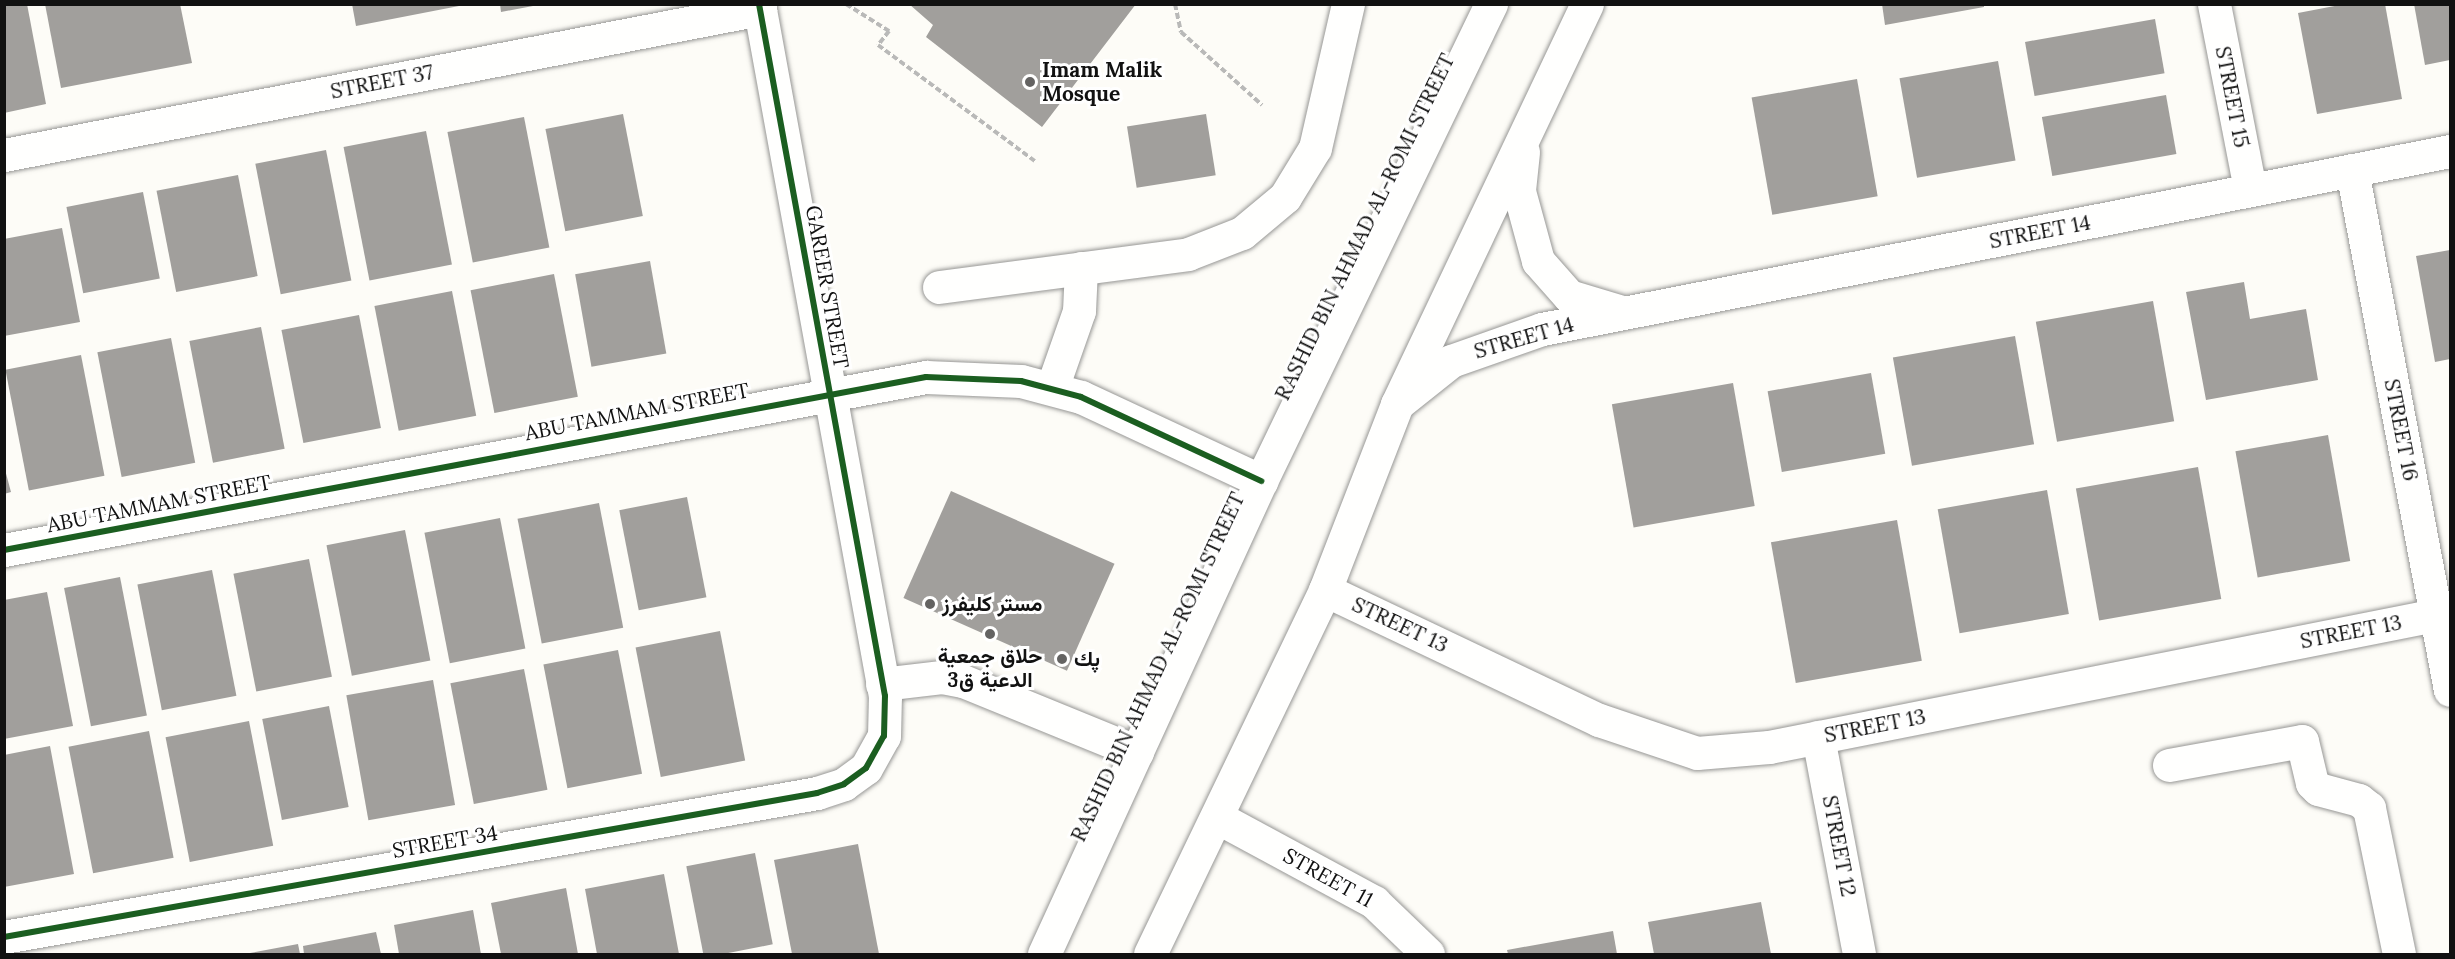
<!DOCTYPE html>
<html>
<head>
<meta charset="utf-8">
<style>
	body { margin:0 }
	#map { position:relative; width:2455px; height:959px; overflow:hidden; background:#fdfcf7; font-family:Lora,Vazirmatn,serif }
	div>[style] { position:absolute }
	[style*='--x'] { left:calc(var(--x)*1px); top:calc(var(--y)*1px); width:calc(var(--w)*1px); rotate:calc(var(--a)*1deg) }
	.building>* { inset:0; background:#a19f9c; transform-origin:0 0 }
	.path>* { height:4px; margin-top:-2px; transform-origin:0; background:repeating-linear-gradient(90deg,#b9b9b8 0 6px,transparent 0 9px) }
	.roads { filter:drop-shadow(0 0 2px #979795) drop-shadow(0 0 2px #979795) }
	.minor>* { height:33px; margin:-16.5px; padding:0 16.5px; transform-origin:16.5px; border-radius:16.5px; background:#fffffe }
	.cycleway>* { height:6px; margin:-3px; padding:0 3px; transform-origin:3px; border-radius:3px; background:#1b5e20 }
	.dots>* { width:16px; height:16px; translate:-50% -50%; box-sizing:border-box; border:3px solid #fff; border-radius:50% }
	span { translate:-50% -50%; white-space:nowrap; text-align:center; line-height:1.15; -webkit-text-stroke:6px #fff; paint-order:stroke }
	.poi-label { font-size:21px; color:#111; font-weight:700 }
	.left { translate:0 -50%; text-align:left }
	.street-label { font-size:21px; color:#111 }
	.frame { position:absolute; inset:0; border:6px solid #111; pointer-events:none }
</style>
</head>
<body>
<div id="map">
	<div class="building">
		<i style="clip-path:polygon(4px 4px,27px 4px,46px 104px,4px 113px)"></i>
		<i style="clip-path:polygon(45px 4px,180px 4px,192px 63px,61px 88px)"></i>
		<i style="clip-path:polygon(352px 4px,459px 4px,459px 6px,356px 26px)"></i>
		<i style="clip-path:polygon(500px 4px,533px 4px,533px 6px,501px 12px)"></i>
		<i style="clip-path:polygon(909px 4px,1136px 4px,1042px 127px,926px 37px,933px 25px)"></i>
		<i style="clip-path:polygon(1882px 4px,1984px 4px,1984px 7px,1885px 25px)"></i>
		<i style="clip-path:polygon(2345px 4px,2385px 4px,2402px 99px,2317px 114px,2298px 13px)"></i>
		<i style="clip-path:polygon(2414px 4px,2450px 4px,2450px 60px,2425px 65px)"></i>
		<i style="left:2155px;top:19px;width:55px;height:132px;rotate:80deg"></i>
		<i style="left:1998px;top:61px;width:101px;height:100px;rotate:80deg"></i>
		<i style="left:1857px;top:79px;width:119px;height:107px;rotate:80deg"></i>
		<i style="left:2166px;top:95px;width:60px;height:126px;rotate:80deg"></i>
		<i style="left:623px;top:114px;width:104px;height:79px;rotate:79deg"></i>
		<i style="left:1206px;top:114px;width:62px;height:80px;rotate:81deg"></i>
		<i style="left:524px;top:117px;width:133px;height:78px;rotate:79deg"></i>
		<i style="left:426px;top:131px;width:136px;height:84px;rotate:79deg"></i>
		<i style="left:326px;top:150px;width:133px;height:72px;rotate:79deg"></i>
		<i style="left:238px;top:175px;width:103px;height:83px;rotate:79deg"></i>
		<i style="left:143px;top:192px;width:88px;height:78px;rotate:79deg"></i>
		<i style="clip-path:polygon(62px 228px,80px 322px,4px 336px,4px 239px)"></i>
		<i style="clip-path:polygon(2450px 250px,2450px 359px,2435px 362px,2416px 256px)"></i>
		<i style="left:650px;top:261px;width:94px;height:76px;rotate:80deg"></i>
		<i style="left:554px;top:274px;width:125px;height:85px;rotate:79deg"></i>
		<i style="clip-path:polygon(2244px 282px,2250px 319px,2306px 309px,2318px 380px,2206px 400px,2186px 292px)"></i>
		<i style="left:452px;top:291px;width:127px;height:79px;rotate:79deg"></i>
		<i style="left:2153px;top:301px;width:122px;height:119px;rotate:80deg"></i>
		<i style="left:359px;top:315px;width:115px;height:79px;rotate:79deg"></i>
		<i style="left:261px;top:327px;width:124px;height:73px;rotate:79deg"></i>
		<i style="left:2015px;top:336px;width:110px;height:124px;rotate:80deg"></i>
		<i style="left:171px;top:338px;width:127px;height:75px;rotate:79deg"></i>
		<i style="left:81px;top:355px;width:123px;height:77px;rotate:79deg"></i>
		<i style="left:1871px;top:373px;width:82px;height:105px;rotate:80deg"></i>
		<i style="left:1733px;top:383px;width:125px;height:123px;rotate:80deg"></i>
		<i style="left:2328px;top:435px;width:128px;height:94px;rotate:80deg"></i>
		<i style="clip-path:polygon(4px 466px,11px 492px,4px 494px)"></i>
		<i style="left:2198px;top:467px;width:134px;height:124px;rotate:80deg"></i>
		<i style="left:2047px;top:490px;width:126px;height:111px;rotate:80deg"></i>
		<i style="left:951px;top:491px;width:179px;height:117px;rotate:24deg"></i>
		<i style="left:687px;top:497px;width:102px;height:69px;rotate:79deg"></i>
		<i style="left:599px;top:503px;width:127px;height:83px;rotate:79deg"></i>
		<i style="left:500px;top:518px;width:133px;height:77px;rotate:79deg"></i>
		<i style="left:1897px;top:520px;width:143px;height:128px;rotate:80deg"></i>
		<i style="left:405px;top:530px;width:133px;height:80px;rotate:79deg"></i>
		<i style="left:309px;top:559px;width:120px;height:77px;rotate:79deg"></i>
		<i style="left:212px;top:570px;width:128px;height:76px;rotate:79deg"></i>
		<i style="left:120px;top:577px;width:141px;height:57px;rotate:79deg"></i>
		<i style="clip-path:polygon(47px 592px,73px 726px,4px 739px,4px 600px)"></i>
		<i style="left:720px;top:631px;width:132px;height:86px;rotate:79deg"></i>
		<i style="left:618px;top:650px;width:126px;height:76px;rotate:79deg"></i>
		<i style="left:524px;top:669px;width:123px;height:75px;rotate:79deg"></i>
		<i style="left:433px;top:680px;width:127px;height:88px;rotate:80deg"></i>
		<i style="left:329px;top:706px;width:103px;height:68px;rotate:79deg"></i>
		<i style="left:249px;top:721px;width:127px;height:85px;rotate:79deg"></i>
		<i style="left:149px;top:731px;width:129px;height:82px;rotate:79deg"></i>
		<i style="clip-path:polygon(50px 746px,74px 874px,4px 887px,4px 755px)"></i>
		<i style="clip-path:polygon(858px 844px,879px 954px,792px 954px,774px 860px)"></i>
		<i style="left:755px;top:853px;width:93px;height:70px;rotate:79deg"></i>
		<i style="clip-path:polygon(664px 874px,679px 954px,597px 954px,585px 889px)"></i>
		<i style="clip-path:polygon(566px 888px,578px 954px,501px 954px,491px 903px)"></i>
		<i style="clip-path:polygon(1761px 902px,1771px 954px,1654px 954px,1648px 922px)"></i>
		<i style="clip-path:polygon(473px 910px,481px 954px,399px 954px,394px 925px)"></i>
		<i style="clip-path:polygon(1613px 931px,1617px 954px,1508px 954px,1507px 950px)"></i>
		<i style="clip-path:polygon(376px 932px,381px 954px,304px 954px,303px 946px)"></i>
		<i style="clip-path:polygon(298px 944px,300px 954px,250px 954px,250px 953px)"></i>
	</div>
	<div class="path">
		<i style="--x:846;--y:4;--w:51;--a:32.1"></i>
		<i style="--x:889;--y:31;--w:18;--a:128"></i>
		<i style="--x:878;--y:45;--w:195;--a:36.5"></i>
		<i style="--x:1175;--y:4;--w:29;--a:78"></i>
		<i style="--x:1181;--y:32;--w:109;--a:42"></i>
	</div>
	<div class="roads">
		<div class="minor">
			<i style="--x:2214;--y:4;--w:189;--a:79"></i>
			<i style="--x:1523;--y:152;--w:39;--a:96"></i>
			<i style="--x:1519;--y:191;--w:73;--a:74.8"></i>
			<i style="--x:1538;--y:261;--w:47;--a:48.5"></i>
			<i style="--x:1569;--y:296;--w:52;--a:16.7"></i>
			<i style="--x:4;--y:155;--w:770;--a:-10.93"></i>
			<i style="--x:2352;--y:170;--w:529;--a:79.33"></i>
			<i style="--x:939;--y:287;--w:251;--a:-7.5"></i>
			<i style="--x:1188;--y:254;--w:58;--a:-21.3"></i>
			<i style="--x:1242;--y:233;--w:56;--a:-39.9"></i>
			<i style="--x:1285;--y:197;--w:57;--a:-58.5"></i>
			<i style="--x:1315;--y:148;--w:148;--a:-77.1"></i>
			<i style="--x:1052;--y:388;--w:82;--a:-70.7"></i>
			<i style="--x:1079;--y:311;--w:43;--a:-87.3"></i>
			<i style="--x:1397;--y:404;--w:69;--a:-38.5"></i>
			<i style="--x:1451;--y:361;--w:96;--a:-19.4"></i>
			<i style="--x:1542;--y:329;--w:925;--a:-11.09"></i>
			<i style="--x:4;--y:550;--w:938;--a:-10.63"></i>
			<i style="--x:926;--y:377;--w:95;--a:2.4"></i>
			<i style="--x:1021;--y:381;--w:62;--a:14.9"></i>
			<i style="--x:1081;--y:397;--w:199;--a:25"></i>
			<i style="--x:1325;--y:590;--w:303;--a:25.4"></i>
			<i style="--x:1599;--y:720;--w:103;--a:18.6"></i>
			<i style="--x:1697;--y:753;--w:72;--a:-4.8"></i>
			<i style="--x:1769;--y:747;--w:694;--a:-11.21"></i>
			<i style="--x:882;--y:684;--w:60;--a:-6.7"></i>
			<i style="--x:942;--y:677;--w:21;--a:11"></i>
			<i style="--x:963;--y:681;--w:188;--a:22.2"></i>
			<i style="--x:1818;--y:737;--w:221;--a:79.3"></i>
			<i style="--x:2169;--y:765;--w:135;--a:-10.2"></i>
			<i style="--x:2302;--y:741;--w:43;--a:76.6"></i>
			<i style="--x:2312;--y:783;--w:8;--a:45"></i>
			<i style="--x:2318;--y:789;--w:42;--a:15"></i>
			<i style="--x:2359;--y:800;--w:13;--a:39"></i>
			<i style="--x:2369;--y:808;--w:149;--a:78.4"></i>
			<i style="--x:1217;--y:817;--w:179;--a:28.4"></i>
			<i style="--x:1374;--y:902;--w:75;--a:43.9"></i>
			<i style="--x:4;--y:937;--w:826;--a:-10.04"></i>
			<i style="--x:817;--y:793;--w:28;--a:-18"></i>
			<i style="--x:844;--y:784;--w:27;--a:-36"></i>
			<i style="--x:866;--y:768;--w:37;--a:-61"></i>
			<i style="--x:884;--y:736;--w:40;--a:-88.6"></i>
			<i style="--x:885;--y:696;--w:703;--a:-100.32"></i>
			<i style="--x:1044;--y:954;--w:520;--a:-65.36"></i>
			<i style="--x:1261;--y:481;--w:530;--a:-64.26"></i>
			<i style="--x:1150;--y:954;--w:404;--a:-64.3"></i>
			<i style="--x:1325;--y:590;--w:199;--a:-68.8"></i>
			<i style="--x:1397;--y:404;--w:443;--a:-64.6"></i>
		</div>
	</div>
	<div class="cycleway">
		<i style="--x:4;--y:550;--w:938;--a:-10.63"></i>
		<i style="--x:926;--y:377;--w:95;--a:2.4"></i>
		<i style="--x:1021;--y:381;--w:62;--a:14.9"></i>
		<i style="--x:1081;--y:397;--w:199;--a:25"></i>
		<i style="--x:4;--y:937;--w:826;--a:-10.04"></i>
		<i style="--x:817;--y:793;--w:28;--a:-18"></i>
		<i style="--x:844;--y:784;--w:27;--a:-36"></i>
		<i style="--x:866;--y:768;--w:37;--a:-61"></i>
		<i style="--x:884;--y:736;--w:40;--a:-88.6"></i>
		<i style="--x:885;--y:696;--w:703;--a:-100.32"></i>
	</div>
	<div class="dots">
		<i style="left:1030px;top:82px;background:#646362"></i>
		<i style="left:930px;top:604px;background:#646362"></i>
		<i style="left:990px;top:634px;background:#646362"></i>
		<i style="left:1062px;top:659px;background:#646362"></i>
	</div>
	<div class="poi-label">
		<span class="left" style="left:1042px;top:82px">Imam Malik<br>Mosque</span>
		<span class="left" style="left:942px;top:604px">مستر كليفرز</span>
		<span style="left:990px;top:668px">حلاق جمعية<br>الدعية ق3</span>
		<span class="left" style="left:1074px;top:659px">پك</span>
	</div>
	<div class="street-label">
		<span style="left:382px;top:82px;rotate:-11deg">STREET 37</span>
		<span style="left:2232px;top:97px;rotate:79deg">STREET 15</span>
		<span style="left:1365px;top:227px;rotate:-64deg">RASHID BIN AHMAD AL-ROMI STREET</span>
		<span style="left:2040px;top:232px;rotate:-11deg">STREET 14</span>
		<span style="left:827px;top:287px;rotate:80deg">GAREER STREET</span>
		<span style="left:1524px;top:338px;rotate:-16deg">STREET 14</span>
		<span style="left:637px;top:412px;rotate:-11deg">ABU TAMMAM STREET</span>
		<span style="left:2401px;top:430px;rotate:79deg">STREET 16</span>
		<span style="left:159px;top:504px;rotate:-11deg">ABU TAMMAM STREET</span>
		<span style="left:1400px;top:625px;rotate:25deg">STREET 13</span>
		<span style="left:2351px;top:632px;rotate:-11deg">STREET 13</span>
		<span style="left:1158px;top:667px;rotate:-65deg">RASHID BIN AHMAD AL-ROMI STREET</span>
		<span style="left:1875px;top:726px;rotate:-11deg">STREET 13</span>
		<span style="left:445px;top:842px;rotate:-10deg">STREET 34</span>
		<span style="left:1839px;top:846px;rotate:79deg">STREET 12</span>
		<span style="left:1328px;top:878px;rotate:29deg">STREET 11</span>
	</div>
	<div class="frame"></div>
</div>
</body>
</html>
